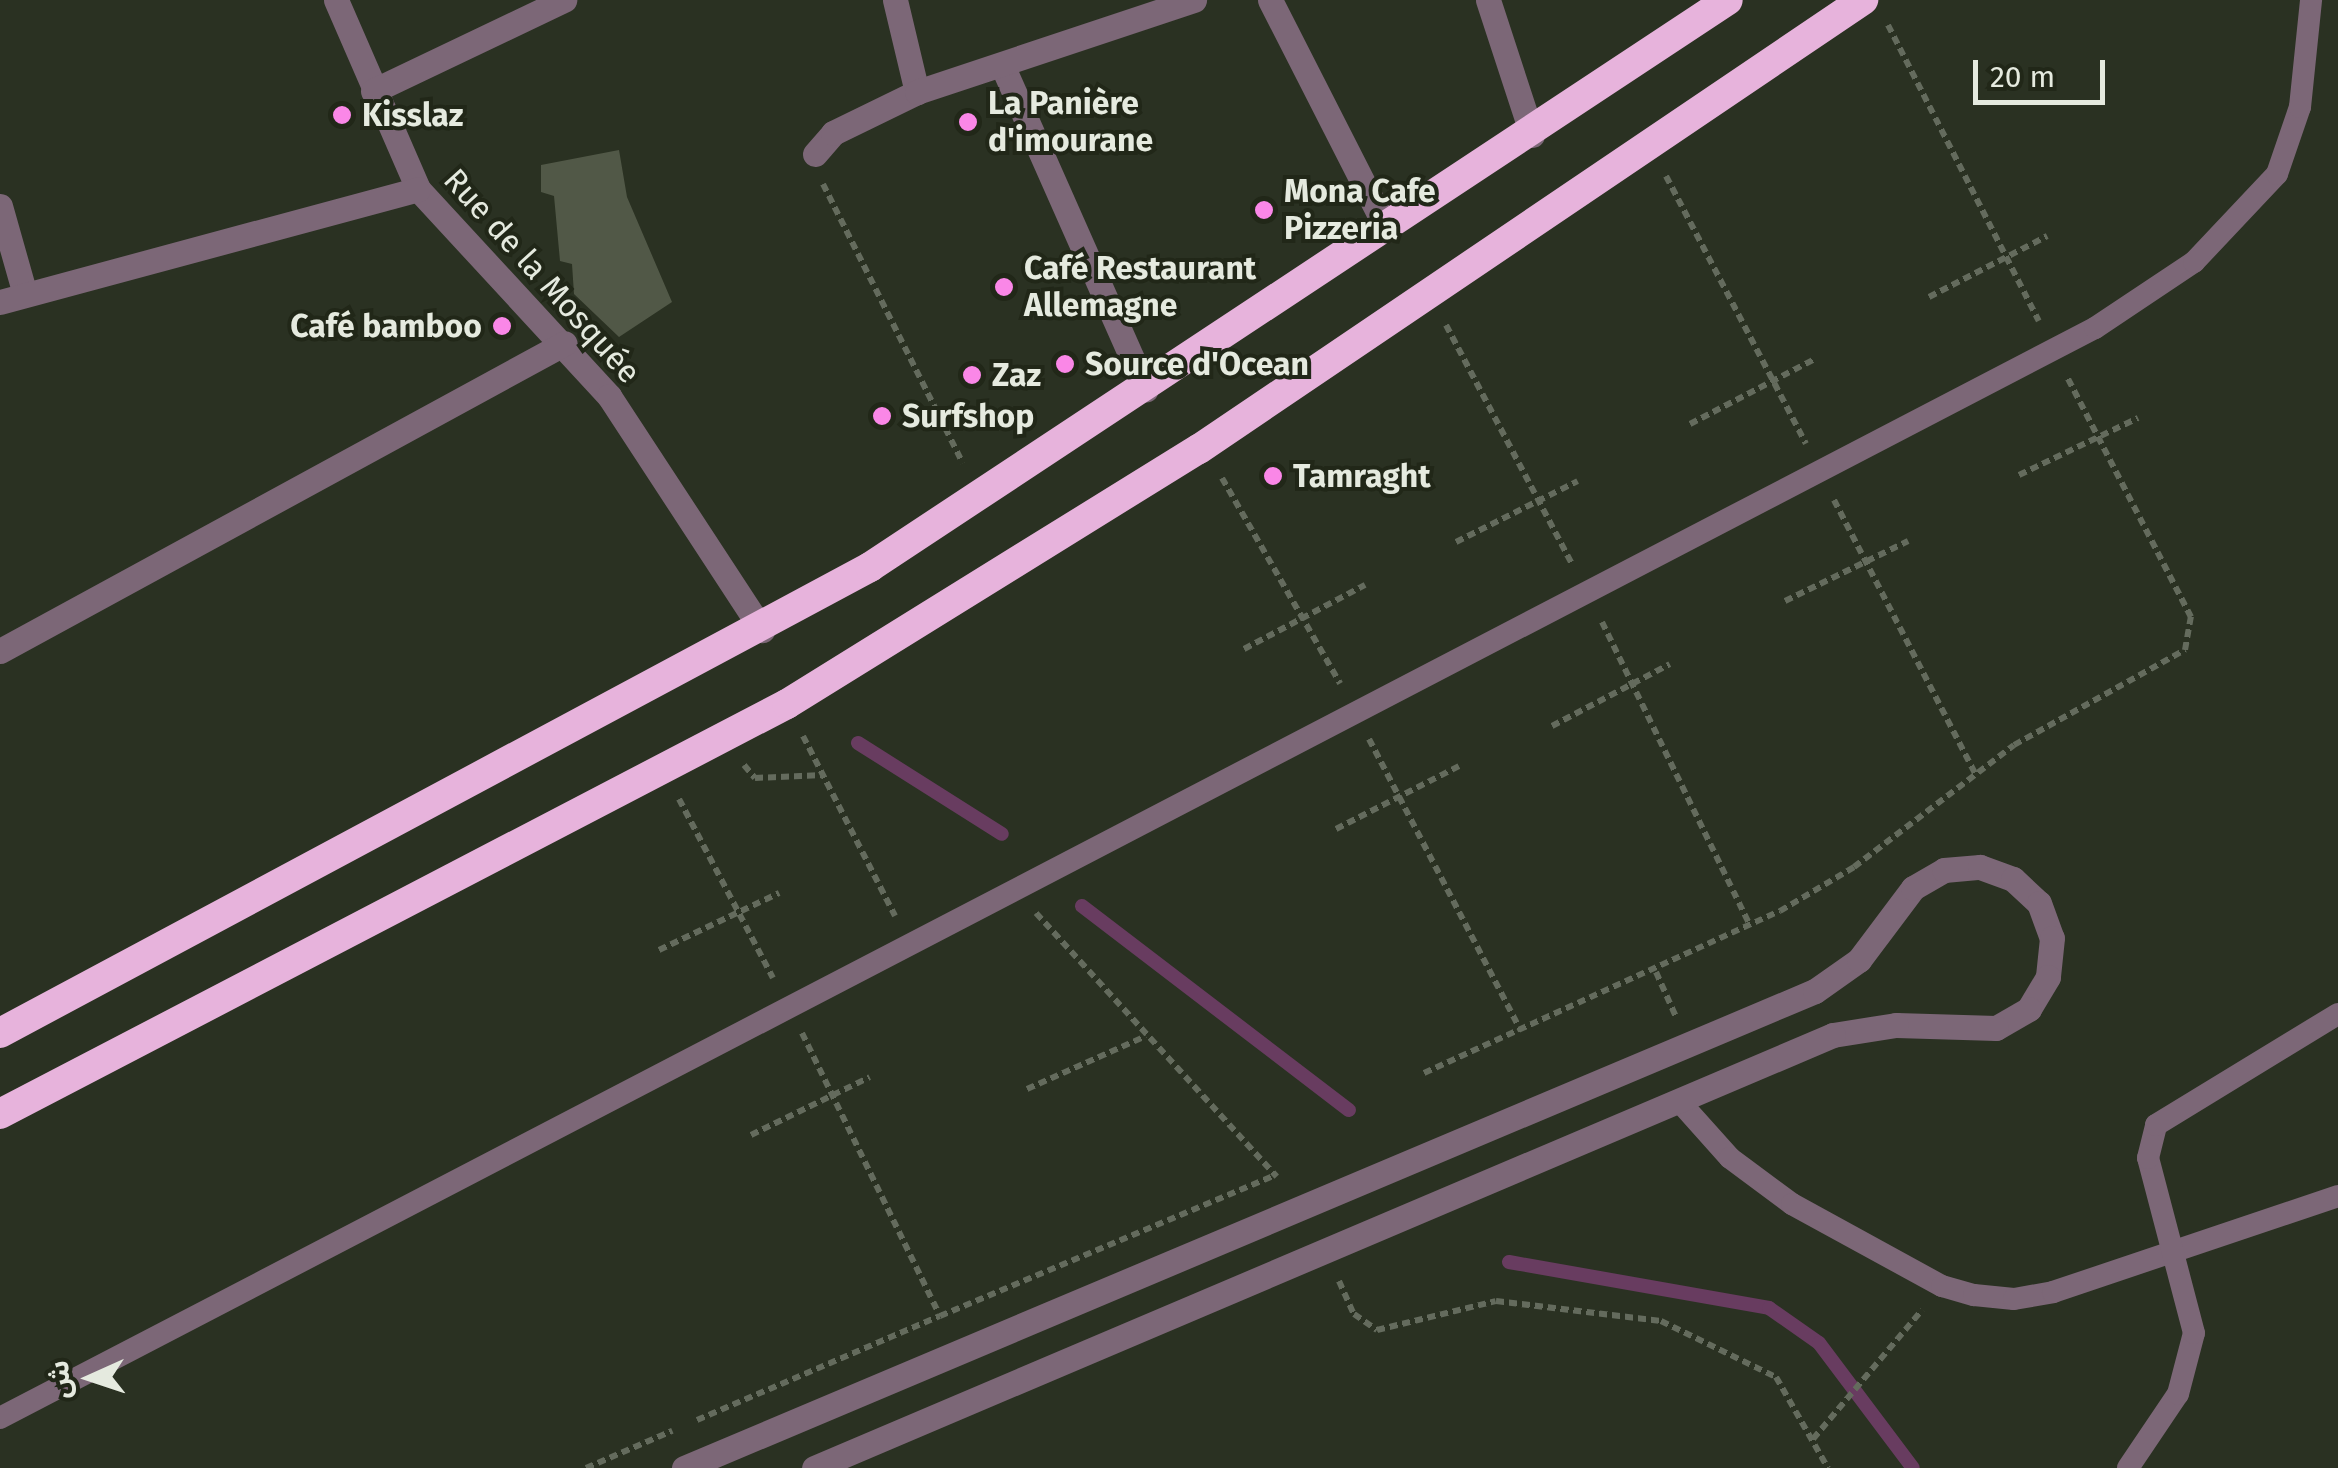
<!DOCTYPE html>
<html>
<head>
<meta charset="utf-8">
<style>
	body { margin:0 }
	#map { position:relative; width:2338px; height:1468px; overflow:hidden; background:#2a3122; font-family:"Fira Sans","Noto Sans Arabic",sans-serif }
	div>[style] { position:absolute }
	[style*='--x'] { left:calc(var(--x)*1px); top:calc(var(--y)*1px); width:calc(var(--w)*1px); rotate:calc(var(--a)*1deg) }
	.stream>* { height:14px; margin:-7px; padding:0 7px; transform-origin:7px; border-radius:7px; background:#683c60 }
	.building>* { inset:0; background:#515847 }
	.path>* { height:6px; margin-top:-3px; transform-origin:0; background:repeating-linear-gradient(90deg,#646b5d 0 8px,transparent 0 13px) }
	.lane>* { height:22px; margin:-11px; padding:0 11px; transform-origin:11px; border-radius:11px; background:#7c6777 }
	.street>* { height:25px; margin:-12.5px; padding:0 12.5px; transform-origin:12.5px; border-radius:12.5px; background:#7c6777 }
	.highway>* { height:30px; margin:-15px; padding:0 15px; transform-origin:15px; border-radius:15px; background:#e7b3dc }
	.dots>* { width:28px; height:28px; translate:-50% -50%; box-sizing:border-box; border:5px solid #212718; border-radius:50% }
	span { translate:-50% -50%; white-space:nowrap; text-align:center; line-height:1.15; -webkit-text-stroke:8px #212718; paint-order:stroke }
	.poi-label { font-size:32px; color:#e5eadf; font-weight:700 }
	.left { translate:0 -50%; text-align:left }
	.right { translate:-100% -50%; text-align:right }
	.street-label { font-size:32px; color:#e5eadf }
	.north { position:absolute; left:40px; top:1328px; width:100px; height:100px; -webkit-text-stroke:8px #212718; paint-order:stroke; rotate:267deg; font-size:28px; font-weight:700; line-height:40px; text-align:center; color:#e5eadf }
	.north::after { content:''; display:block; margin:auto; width:35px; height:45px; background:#e5eadf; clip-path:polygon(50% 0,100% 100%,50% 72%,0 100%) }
	.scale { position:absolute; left:1973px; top:60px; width:132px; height:45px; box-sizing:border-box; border:5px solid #e5eadf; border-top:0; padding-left:12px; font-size:30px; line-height:35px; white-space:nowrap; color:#e5eadf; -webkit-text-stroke:8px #212718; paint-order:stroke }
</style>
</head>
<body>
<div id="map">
	<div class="stream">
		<i style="--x:858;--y:743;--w:170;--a:32.3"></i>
		<i style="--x:1082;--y:906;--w:336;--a:37.4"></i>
		<i style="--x:1509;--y:1262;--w:264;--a:10"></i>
		<i style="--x:1769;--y:1308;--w:61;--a:35"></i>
		<i style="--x:1819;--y:1343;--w:156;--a:53.1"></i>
	</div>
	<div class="building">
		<i style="clip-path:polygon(619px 150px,627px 197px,672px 302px,619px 337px,574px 294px,572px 264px,560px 261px,554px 196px,541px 192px,541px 165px)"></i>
	</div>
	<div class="path">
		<i style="--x:1888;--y:25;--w:332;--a:63"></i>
		<i style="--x:1666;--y:176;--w:302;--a:62.4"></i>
		<i style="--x:823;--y:184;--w:312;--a:63.4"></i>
		<i style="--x:1929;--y:297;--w:133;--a:-27.3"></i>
		<i style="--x:1446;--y:325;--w:272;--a:62.2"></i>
		<i style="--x:1690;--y:424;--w:141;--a:-27.5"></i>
		<i style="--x:2019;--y:475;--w:132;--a:-25.6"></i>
		<i style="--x:1222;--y:478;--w:237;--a:60.1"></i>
		<i style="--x:1834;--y:500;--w:307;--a:62.7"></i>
		<i style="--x:1456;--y:542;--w:136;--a:-26.6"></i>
		<i style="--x:1785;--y:601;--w:137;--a:-26"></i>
		<i style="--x:1602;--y:622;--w:338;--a:64"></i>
		<i style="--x:1244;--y:649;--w:137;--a:-27.9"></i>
		<i style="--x:1552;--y:726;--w:133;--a:-27.7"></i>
		<i style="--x:803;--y:736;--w:202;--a:62.9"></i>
		<i style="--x:1369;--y:739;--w:329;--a:62.5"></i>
		<i style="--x:744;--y:765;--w:17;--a:50"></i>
		<i style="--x:755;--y:778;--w:68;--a:-2.5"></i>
		<i style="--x:679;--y:799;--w:202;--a:62.3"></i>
		<i style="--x:1336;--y:829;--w:138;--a:-27.1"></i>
		<i style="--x:1036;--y:913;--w:357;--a:47.6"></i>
		<i style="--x:659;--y:950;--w:133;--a:-25.4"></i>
		<i style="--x:1656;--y:972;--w:49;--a:66"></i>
		<i style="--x:802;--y:1033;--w:315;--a:64"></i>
		<i style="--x:940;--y:1316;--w:363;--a:-22.8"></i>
		<i style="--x:1424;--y:1073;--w:391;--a:-24.5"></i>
		<i style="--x:1780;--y:911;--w:86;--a:-30.7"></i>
		<i style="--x:1854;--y:867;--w:201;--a:-37.3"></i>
		<i style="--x:2014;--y:745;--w:196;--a:-29.1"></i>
		<i style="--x:2185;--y:650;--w:34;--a:-80"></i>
		<i style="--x:2191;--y:617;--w:270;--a:-117.3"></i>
		<i style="--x:1027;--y:1089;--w:130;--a:-24"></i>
		<i style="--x:751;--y:1135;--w:132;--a:-26"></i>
		<i style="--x:1339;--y:1281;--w:36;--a:66"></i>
		<i style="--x:1354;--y:1314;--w:28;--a:35"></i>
		<i style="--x:1377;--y:1330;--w:122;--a:-13.7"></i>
		<i style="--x:1496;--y:1301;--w:166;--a:6.9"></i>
		<i style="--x:1661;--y:1321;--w:128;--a:26"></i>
		<i style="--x:1776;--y:1377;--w:105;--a:60.3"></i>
		<i style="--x:697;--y:1420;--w:264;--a:-23.2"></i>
		<i style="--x:1813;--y:1439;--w:169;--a:-49.8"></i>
		<i style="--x:586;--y:1468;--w:94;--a:-23.3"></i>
	</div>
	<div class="lane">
		<i style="--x:1679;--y:1101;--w:76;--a:48.2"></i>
		<i style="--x:1730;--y:1158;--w:77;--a:36.6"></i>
		<i style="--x:1792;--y:1204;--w:171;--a:28.7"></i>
		<i style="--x:1942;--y:1286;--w:33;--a:16"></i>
		<i style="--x:1974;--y:1295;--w:40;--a:5.7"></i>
		<i style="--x:2014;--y:1299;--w:40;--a:-10"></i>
		<i style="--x:2053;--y:1292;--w:301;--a:-18.6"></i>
		<i style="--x:0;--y:1418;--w:2362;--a:-27.49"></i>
		<i style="--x:2095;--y:328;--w:119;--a:-33.7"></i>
		<i style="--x:2194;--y:262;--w:121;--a:-46.7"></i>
		<i style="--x:2277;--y:174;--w:71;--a:-71.1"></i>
		<i style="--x:2300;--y:107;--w:108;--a:-84.1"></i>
		<i style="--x:2128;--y:1468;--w:89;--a:-56"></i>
		<i style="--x:2178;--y:1394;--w:63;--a:-75.3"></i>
		<i style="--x:2194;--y:1333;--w:181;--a:-104.7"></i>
		<i style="--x:2148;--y:1158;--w:34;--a:-76"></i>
		<i style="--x:2156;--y:1125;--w:213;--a:-31.4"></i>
	</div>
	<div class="street">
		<i style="--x:336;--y:0;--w:206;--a:66.5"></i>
		<i style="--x:418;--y:189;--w:282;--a:47.3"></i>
		<i style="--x:609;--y:396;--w:280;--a:56.8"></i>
		<i style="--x:895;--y:0;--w:95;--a:76.6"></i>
		<i style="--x:1270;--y:0;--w:258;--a:63"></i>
		<i style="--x:1488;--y:0;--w:142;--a:71.9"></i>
		<i style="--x:1002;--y:65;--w:355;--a:66.1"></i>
		<i style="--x:373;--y:91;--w:212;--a:-25.5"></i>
		<i style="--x:815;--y:154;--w:28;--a:-49"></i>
		<i style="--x:833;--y:133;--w:93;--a:-26"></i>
		<i style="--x:917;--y:92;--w:292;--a:-18.4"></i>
		<i style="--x:0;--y:206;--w:88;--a:74.2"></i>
		<i style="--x:0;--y:302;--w:433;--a:-15.1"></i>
		<i style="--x:0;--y:651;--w:643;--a:-28.6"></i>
		<i style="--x:684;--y:1468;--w:1227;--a:-22.87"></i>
		<i style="--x:1815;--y:991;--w:54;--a:-35.2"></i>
		<i style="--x:1859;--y:960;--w:90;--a:-53.1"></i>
		<i style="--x:1913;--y:888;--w:36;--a:-30"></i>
		<i style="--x:1944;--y:870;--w:36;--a:-5"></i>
		<i style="--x:1980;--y:867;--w:35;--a:20"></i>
		<i style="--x:2013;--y:879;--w:35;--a:43"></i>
		<i style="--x:2039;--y:903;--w:37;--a:70"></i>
		<i style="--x:2052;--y:938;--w:39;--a:96"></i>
		<i style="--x:2048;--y:977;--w:37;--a:121"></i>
		<i style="--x:2029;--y:1009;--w:38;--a:150"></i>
		<i style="--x:1996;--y:1028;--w:100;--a:-178.3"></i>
		<i style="--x:1896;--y:1025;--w:64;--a:171"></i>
		<i style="--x:1833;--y:1035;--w:1107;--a:156.98"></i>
	</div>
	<div class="highway">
		<i style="--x:0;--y:1033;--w:987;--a:-28.17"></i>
		<i style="--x:870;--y:567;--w:1028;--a:-33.46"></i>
		<i style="--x:0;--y:1114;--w:887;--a:-27.52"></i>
		<i style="--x:787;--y:704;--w:485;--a:-31.8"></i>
		<i style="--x:1199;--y:449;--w:802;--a:-34.07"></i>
	</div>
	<div class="dots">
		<i style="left:342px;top:115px;background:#fa87e7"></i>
		<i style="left:968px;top:122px;background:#fa87e7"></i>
		<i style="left:1264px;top:210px;background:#fa87e7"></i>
		<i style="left:1004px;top:287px;background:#fa87e7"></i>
		<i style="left:502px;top:326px;background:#fa87e7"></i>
		<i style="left:1065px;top:364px;background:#fa87e7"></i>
		<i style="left:972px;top:375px;background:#fa87e7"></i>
		<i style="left:882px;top:416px;background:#fa87e7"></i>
		<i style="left:1273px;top:476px;background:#fa87e7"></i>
	</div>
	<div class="poi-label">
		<span class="left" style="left:988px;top:122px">La Panière<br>d'imourane</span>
		<span class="left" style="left:362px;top:115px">Kisslaz</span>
		<span class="left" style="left:1284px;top:210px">Mona Cafe<br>Pizzeria</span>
		<span class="left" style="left:1024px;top:287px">Café Restaurant<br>Allemagne</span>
		<span class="right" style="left:482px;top:326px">Café bamboo</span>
		<span class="left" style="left:1085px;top:364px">Source d'Ocean</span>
		<span class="left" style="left:992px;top:375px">Zaz</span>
		<span class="left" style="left:902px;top:416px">Surfshop</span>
		<span class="left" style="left:1293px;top:476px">Tamraght</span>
	</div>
	<div class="street-label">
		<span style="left:542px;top:276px;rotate:48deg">Rue de la Mosquée</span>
	</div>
	<div class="north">ش</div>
	<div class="scale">20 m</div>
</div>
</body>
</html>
